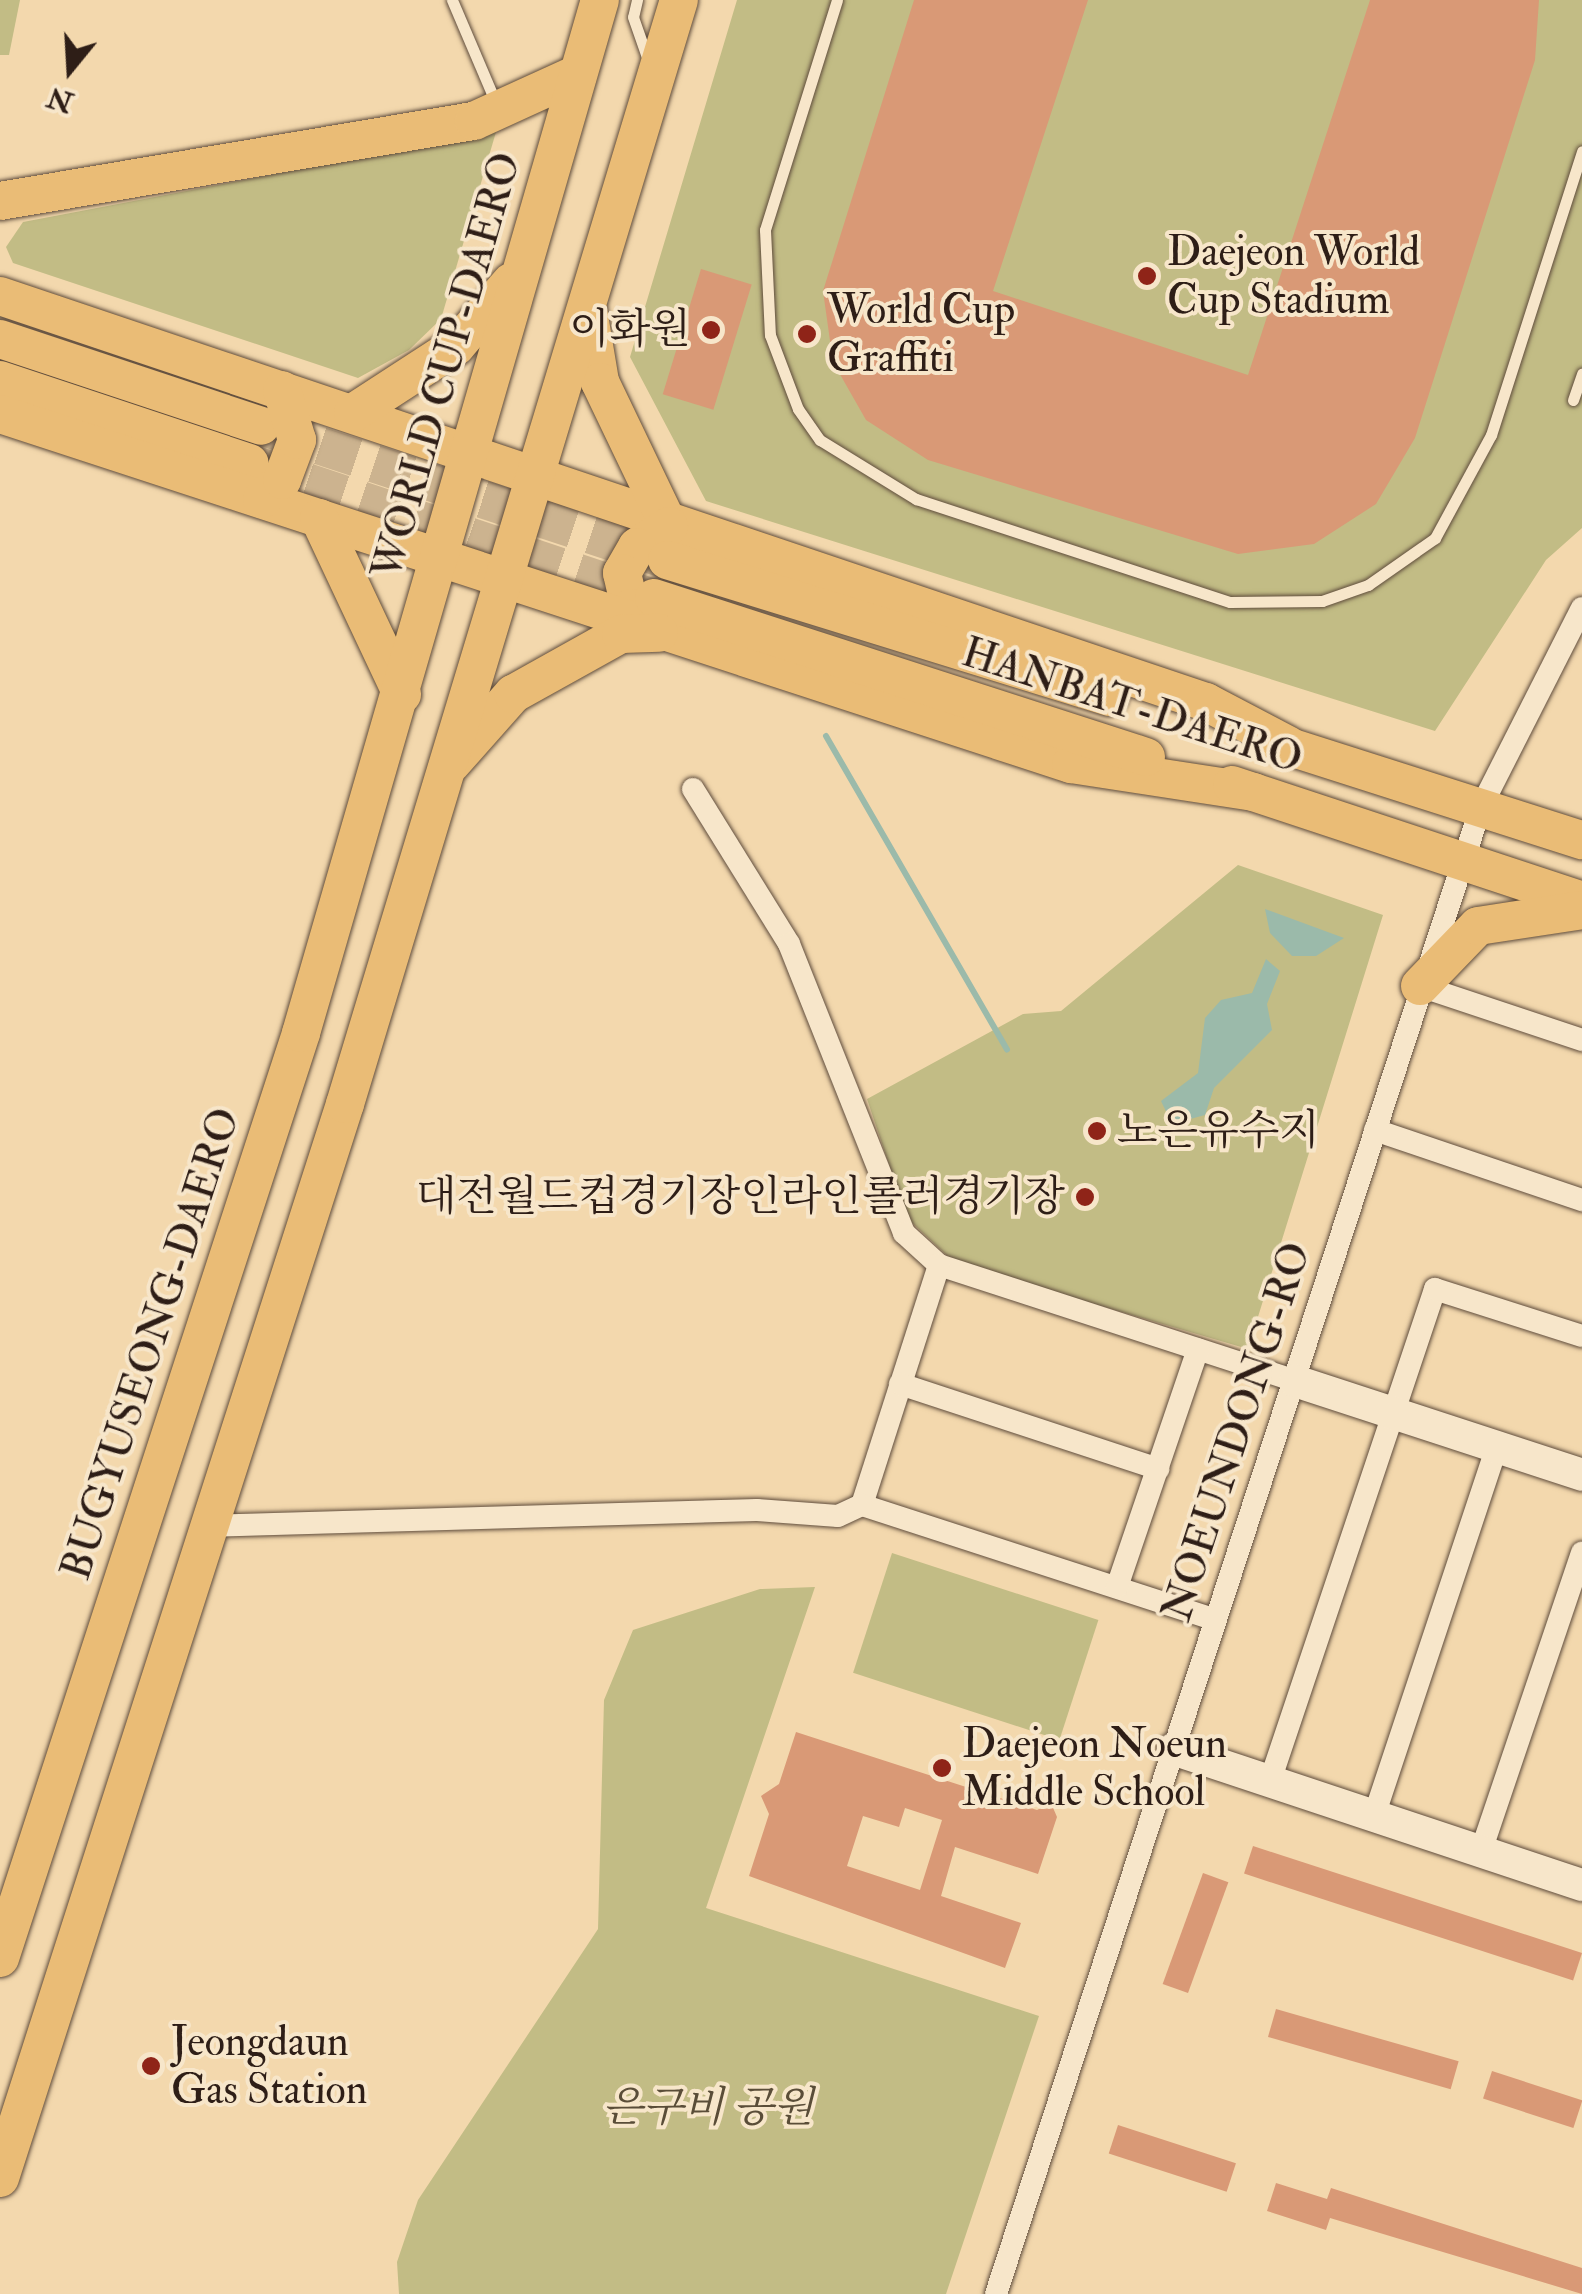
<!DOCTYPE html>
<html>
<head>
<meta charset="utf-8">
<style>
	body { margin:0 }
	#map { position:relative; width:1582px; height:2294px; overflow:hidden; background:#f3d8ad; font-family:"IM FELL Double Pica","Noto Serif KR",serif }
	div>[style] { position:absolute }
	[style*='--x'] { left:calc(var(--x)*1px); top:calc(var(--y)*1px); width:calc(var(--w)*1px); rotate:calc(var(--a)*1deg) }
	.green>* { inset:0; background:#c2bc85; transform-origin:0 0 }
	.water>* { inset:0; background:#9bbaaa }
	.stream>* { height:6px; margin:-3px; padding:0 3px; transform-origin:3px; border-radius:3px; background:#9bbaaa }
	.building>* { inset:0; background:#d99976; transform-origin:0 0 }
	.primary-tunnel>* { height:38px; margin-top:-19px; transform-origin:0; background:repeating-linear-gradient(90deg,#ccb38f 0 38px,transparent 0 57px) }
	.roads { filter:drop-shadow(0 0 2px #5f4c3c) drop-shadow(0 0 2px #5f4c3c) }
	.lane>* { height:11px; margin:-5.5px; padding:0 5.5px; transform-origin:5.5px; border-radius:5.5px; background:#f7e6ca }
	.street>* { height:22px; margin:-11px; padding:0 11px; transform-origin:11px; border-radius:11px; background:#f7e6ca }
	.secondary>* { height:32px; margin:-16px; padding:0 16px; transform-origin:16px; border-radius:16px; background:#f7e6ca }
	.primary>* { height:38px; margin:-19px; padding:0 19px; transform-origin:19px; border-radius:19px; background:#eabc76 }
	.dots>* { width:28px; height:28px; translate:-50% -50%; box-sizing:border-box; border:5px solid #f7e6ca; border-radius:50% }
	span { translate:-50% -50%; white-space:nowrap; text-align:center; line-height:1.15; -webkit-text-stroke:8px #f7e6ca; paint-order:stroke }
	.poi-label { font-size:42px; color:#2e1e17 }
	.left { translate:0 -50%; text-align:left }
	.right { translate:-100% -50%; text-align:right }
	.street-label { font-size:42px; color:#2e1e17 }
	.park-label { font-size:42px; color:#5a4d38; font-style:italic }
	.north { position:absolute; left:20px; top:20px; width:100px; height:100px; -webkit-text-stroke:8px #f7e6ca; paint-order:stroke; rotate:198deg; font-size:28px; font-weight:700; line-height:40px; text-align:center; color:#2e1e17 }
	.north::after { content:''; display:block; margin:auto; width:35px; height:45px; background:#2e1e17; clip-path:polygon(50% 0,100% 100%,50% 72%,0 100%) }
</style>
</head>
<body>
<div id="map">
	<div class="green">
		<i style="clip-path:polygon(0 0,20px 0,9px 55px,0 55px)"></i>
		<i style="clip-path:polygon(737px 0,1582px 0,1582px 528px,1546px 560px,1435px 731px,706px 501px,630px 357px)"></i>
		<i style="clip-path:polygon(496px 132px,441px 319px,409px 350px,358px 378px,13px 263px,6px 247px,23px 222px)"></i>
		<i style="clip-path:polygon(1238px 865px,1383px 915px,1248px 1349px,955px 1263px,907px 1218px,867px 1099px,1023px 1014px,1061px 1011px)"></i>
		<i style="left:892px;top:1553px;width:217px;height:126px;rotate:18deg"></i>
		<i style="clip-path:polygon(815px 1587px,706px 1908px,1039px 2016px,946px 2294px,399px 2294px,397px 2262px,418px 2200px,598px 1929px,604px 1700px,633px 1630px,760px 1589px)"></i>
	</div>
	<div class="water">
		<i style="clip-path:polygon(1265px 909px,1344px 938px,1316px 956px,1292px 956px,1270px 933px)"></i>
		<i style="clip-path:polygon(1266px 959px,1280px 971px,1267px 1004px,1272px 1030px,1214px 1088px,1205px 1115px,1172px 1124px,1161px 1101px,1198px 1073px,1205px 1018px,1221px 1000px,1252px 993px)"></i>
	</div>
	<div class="stream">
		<i style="--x:826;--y:736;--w:362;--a:60"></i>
	</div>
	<div class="building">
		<i style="clip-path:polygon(914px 0,1088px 0,993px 291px,1248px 375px,1370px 0,1539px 0,1535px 60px,1415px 438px,1376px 504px,1314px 544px,1238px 554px,928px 460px,866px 420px,833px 362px,823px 291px)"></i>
		<i style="left:701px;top:269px;width:53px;height:131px;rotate:17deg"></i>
		<i style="clip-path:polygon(evenodd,796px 1732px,1037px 1810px,1051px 1803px,1057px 1817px,1038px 1874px,955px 1847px,941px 1896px,1021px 1923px,1005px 1968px,749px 1876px,769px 1814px,761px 1796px,779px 1784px,796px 1732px,905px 1808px,942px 1820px,920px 1890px,847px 1866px,863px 1816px,899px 1827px,905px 1808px)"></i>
		<i style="left:1253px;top:1846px;width:346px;height:29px;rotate:18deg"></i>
		<i style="left:1203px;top:1873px;width:27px;height:118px;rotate:20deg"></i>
		<i style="left:1276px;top:2009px;width:190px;height:29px;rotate:16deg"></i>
		<i style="left:1492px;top:2071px;width:95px;height:29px;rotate:18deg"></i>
		<i style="left:1118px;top:2125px;width:124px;height:30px;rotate:18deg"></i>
		<i style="clip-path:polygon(1276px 2183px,1327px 2199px,1331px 2188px,1582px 2268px,1582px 2294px,1330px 2218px,1326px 2230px,1267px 2211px)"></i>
	</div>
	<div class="primary-tunnel">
		<i style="--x:266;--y:428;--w:419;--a:18.2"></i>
		<i style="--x:253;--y:464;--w:420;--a:18.5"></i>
	</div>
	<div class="roads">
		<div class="lane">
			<i style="--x:452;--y:0;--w:112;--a:66.9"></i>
			<i style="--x:637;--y:0;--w:17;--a:103"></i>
			<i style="--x:633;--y:17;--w:49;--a:70.8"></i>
			<i style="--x:837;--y:0;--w:241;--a:107.4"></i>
			<i style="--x:765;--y:230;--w:105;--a:87.3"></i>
			<i style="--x:770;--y:335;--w:79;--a:69.3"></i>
			<i style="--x:798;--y:409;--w:38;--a:55"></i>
			<i style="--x:820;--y:440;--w:113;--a:31.6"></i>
			<i style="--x:916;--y:499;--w:330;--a:18.2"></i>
			<i style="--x:1230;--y:602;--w:92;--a:-0.6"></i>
			<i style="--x:1322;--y:601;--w:49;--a:-19.2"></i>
			<i style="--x:1368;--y:585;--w:82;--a:-35"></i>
			<i style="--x:1435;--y:538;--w:117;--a:-61.5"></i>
			<i style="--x:1491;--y:435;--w:298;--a:-72.2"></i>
			<i style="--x:1573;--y:400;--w:28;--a:-71"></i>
		</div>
		<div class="street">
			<i style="--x:693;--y:789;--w:182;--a:58.2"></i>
			<i style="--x:789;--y:944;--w:311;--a:68.3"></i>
			<i style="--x:904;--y:1233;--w:47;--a:42.4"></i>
			<i style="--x:939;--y:1265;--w:374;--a:18"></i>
			<i style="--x:1420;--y:986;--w:171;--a:18.4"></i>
			<i style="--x:1375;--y:1130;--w:219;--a:18.7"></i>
			<i style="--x:939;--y:1265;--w:252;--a:107.8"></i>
			<i style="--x:862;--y:1505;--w:371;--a:18"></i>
			<i style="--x:900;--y:1384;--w:272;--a:18.2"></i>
			<i style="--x:205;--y:1526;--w:552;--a:-1.66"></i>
			<i style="--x:757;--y:1510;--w:81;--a:4.2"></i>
			<i style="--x:838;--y:1516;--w:26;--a:-25"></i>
			<i style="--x:1117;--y:1587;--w:251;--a:-71.2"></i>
			<i style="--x:1270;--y:1781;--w:519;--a:-71.46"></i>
			<i style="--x:1435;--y:1289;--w:154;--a:17.7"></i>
			<i style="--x:1374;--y:1816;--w:389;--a:-71.6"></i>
			<i style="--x:1481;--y:1851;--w:315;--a:-71.3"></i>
			<i style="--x:996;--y:2294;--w:1564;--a:-71.94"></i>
			<i style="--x:1481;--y:807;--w:223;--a:-63.1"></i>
		</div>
		<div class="secondary">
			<i style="--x:1295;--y:1381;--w:302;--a:18.1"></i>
			<i style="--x:1173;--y:1749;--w:431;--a:18.4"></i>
		</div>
		<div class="primary">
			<i style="--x:0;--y:201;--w:481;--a:-9.6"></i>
			<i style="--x:474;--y:121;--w:113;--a:-24.5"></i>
			<i style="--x:0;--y:296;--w:1273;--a:18.61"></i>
			<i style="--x:1206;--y:702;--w:93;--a:27.7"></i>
			<i style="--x:588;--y:310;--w:73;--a:80.5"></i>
			<i style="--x:600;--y:382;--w:160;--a:64.4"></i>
			<i style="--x:669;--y:526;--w:38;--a:147"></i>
			<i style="--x:637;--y:547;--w:30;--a:120"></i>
			<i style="--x:622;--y:573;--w:36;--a:77"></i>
			<i style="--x:630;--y:608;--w:27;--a:42"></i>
			<i style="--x:0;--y:339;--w:275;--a:18.4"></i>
			<i style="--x:0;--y:380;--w:263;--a:18.4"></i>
			<i style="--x:353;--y:413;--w:123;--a:-33"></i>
			<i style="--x:456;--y:346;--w:84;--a:-49.3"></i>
			<i style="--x:0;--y:414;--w:1127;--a:18.1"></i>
			<i style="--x:1071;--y:764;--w:185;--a:8.7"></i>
			<i style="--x:262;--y:499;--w:28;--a:-44"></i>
			<i style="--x:282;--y:480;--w:43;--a:-69.4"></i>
			<i style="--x:297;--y:440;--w:52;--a:-106.7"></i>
			<i style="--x:319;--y:518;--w:195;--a:64.8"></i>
			<i style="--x:667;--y:560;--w:463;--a:17.2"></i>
			<i style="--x:654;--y:598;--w:517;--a:17.91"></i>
			<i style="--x:1268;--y:740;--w:330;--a:17.7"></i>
			<i style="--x:451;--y:764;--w:94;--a:-48.5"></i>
			<i style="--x:513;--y:694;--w:124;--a:-29.1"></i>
			<i style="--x:621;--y:634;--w:38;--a:-2"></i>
			<i style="--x:1232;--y:785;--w:369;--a:18.3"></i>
			<i style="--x:1420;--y:986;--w:83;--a:-46"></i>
			<i style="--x:1478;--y:926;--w:105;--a:-8.7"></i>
			<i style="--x:0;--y:1958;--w:973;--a:-71.97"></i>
			<i style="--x:301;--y:1033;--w:1075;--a:-73.86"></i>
			<i style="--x:0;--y:2178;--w:1128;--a:-72.19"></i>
			<i style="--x:345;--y:1104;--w:1153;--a:-73.17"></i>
		</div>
	</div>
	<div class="dots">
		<i style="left:1147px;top:276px;background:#8f2418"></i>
		<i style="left:711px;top:330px;background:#8f2418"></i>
		<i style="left:807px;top:334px;background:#8f2418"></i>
		<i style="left:1097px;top:1131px;background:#8f2418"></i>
		<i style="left:1085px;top:1197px;background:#8f2418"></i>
		<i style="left:942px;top:1768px;background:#8f2418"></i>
		<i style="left:151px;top:2066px;background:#8f2418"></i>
	</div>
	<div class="poi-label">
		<span class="left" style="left:1167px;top:276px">Daejeon World<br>Cup Stadium</span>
		<span class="left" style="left:827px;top:334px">World Cup<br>Graffiti</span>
		<span class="right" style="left:691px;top:330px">이화원</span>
		<span class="left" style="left:1117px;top:1131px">노은유수지</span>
		<span class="right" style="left:1065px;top:1197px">대전월드컵경기장인라인롤러경기장</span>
		<span class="left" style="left:962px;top:1768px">Daejeon Noeun<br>Middle School</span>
		<span class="left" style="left:171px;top:2066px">Jeongdaun<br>Gas Station</span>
	</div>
	<div class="street-label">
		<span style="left:447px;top:366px;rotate:-74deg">WORLD CUP-DAERO</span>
		<span style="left:1132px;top:706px;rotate:18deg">HANBAT-DAERO</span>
		<span style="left:151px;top:1344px;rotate:-72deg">BUGYUSEONG-DAERO</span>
		<span style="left:1237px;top:1432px;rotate:-72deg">NOEUNDONG-RO</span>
	</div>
	<div class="park-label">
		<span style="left:708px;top:2108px">은구비 공원</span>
	</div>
	<div class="north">N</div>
</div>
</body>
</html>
